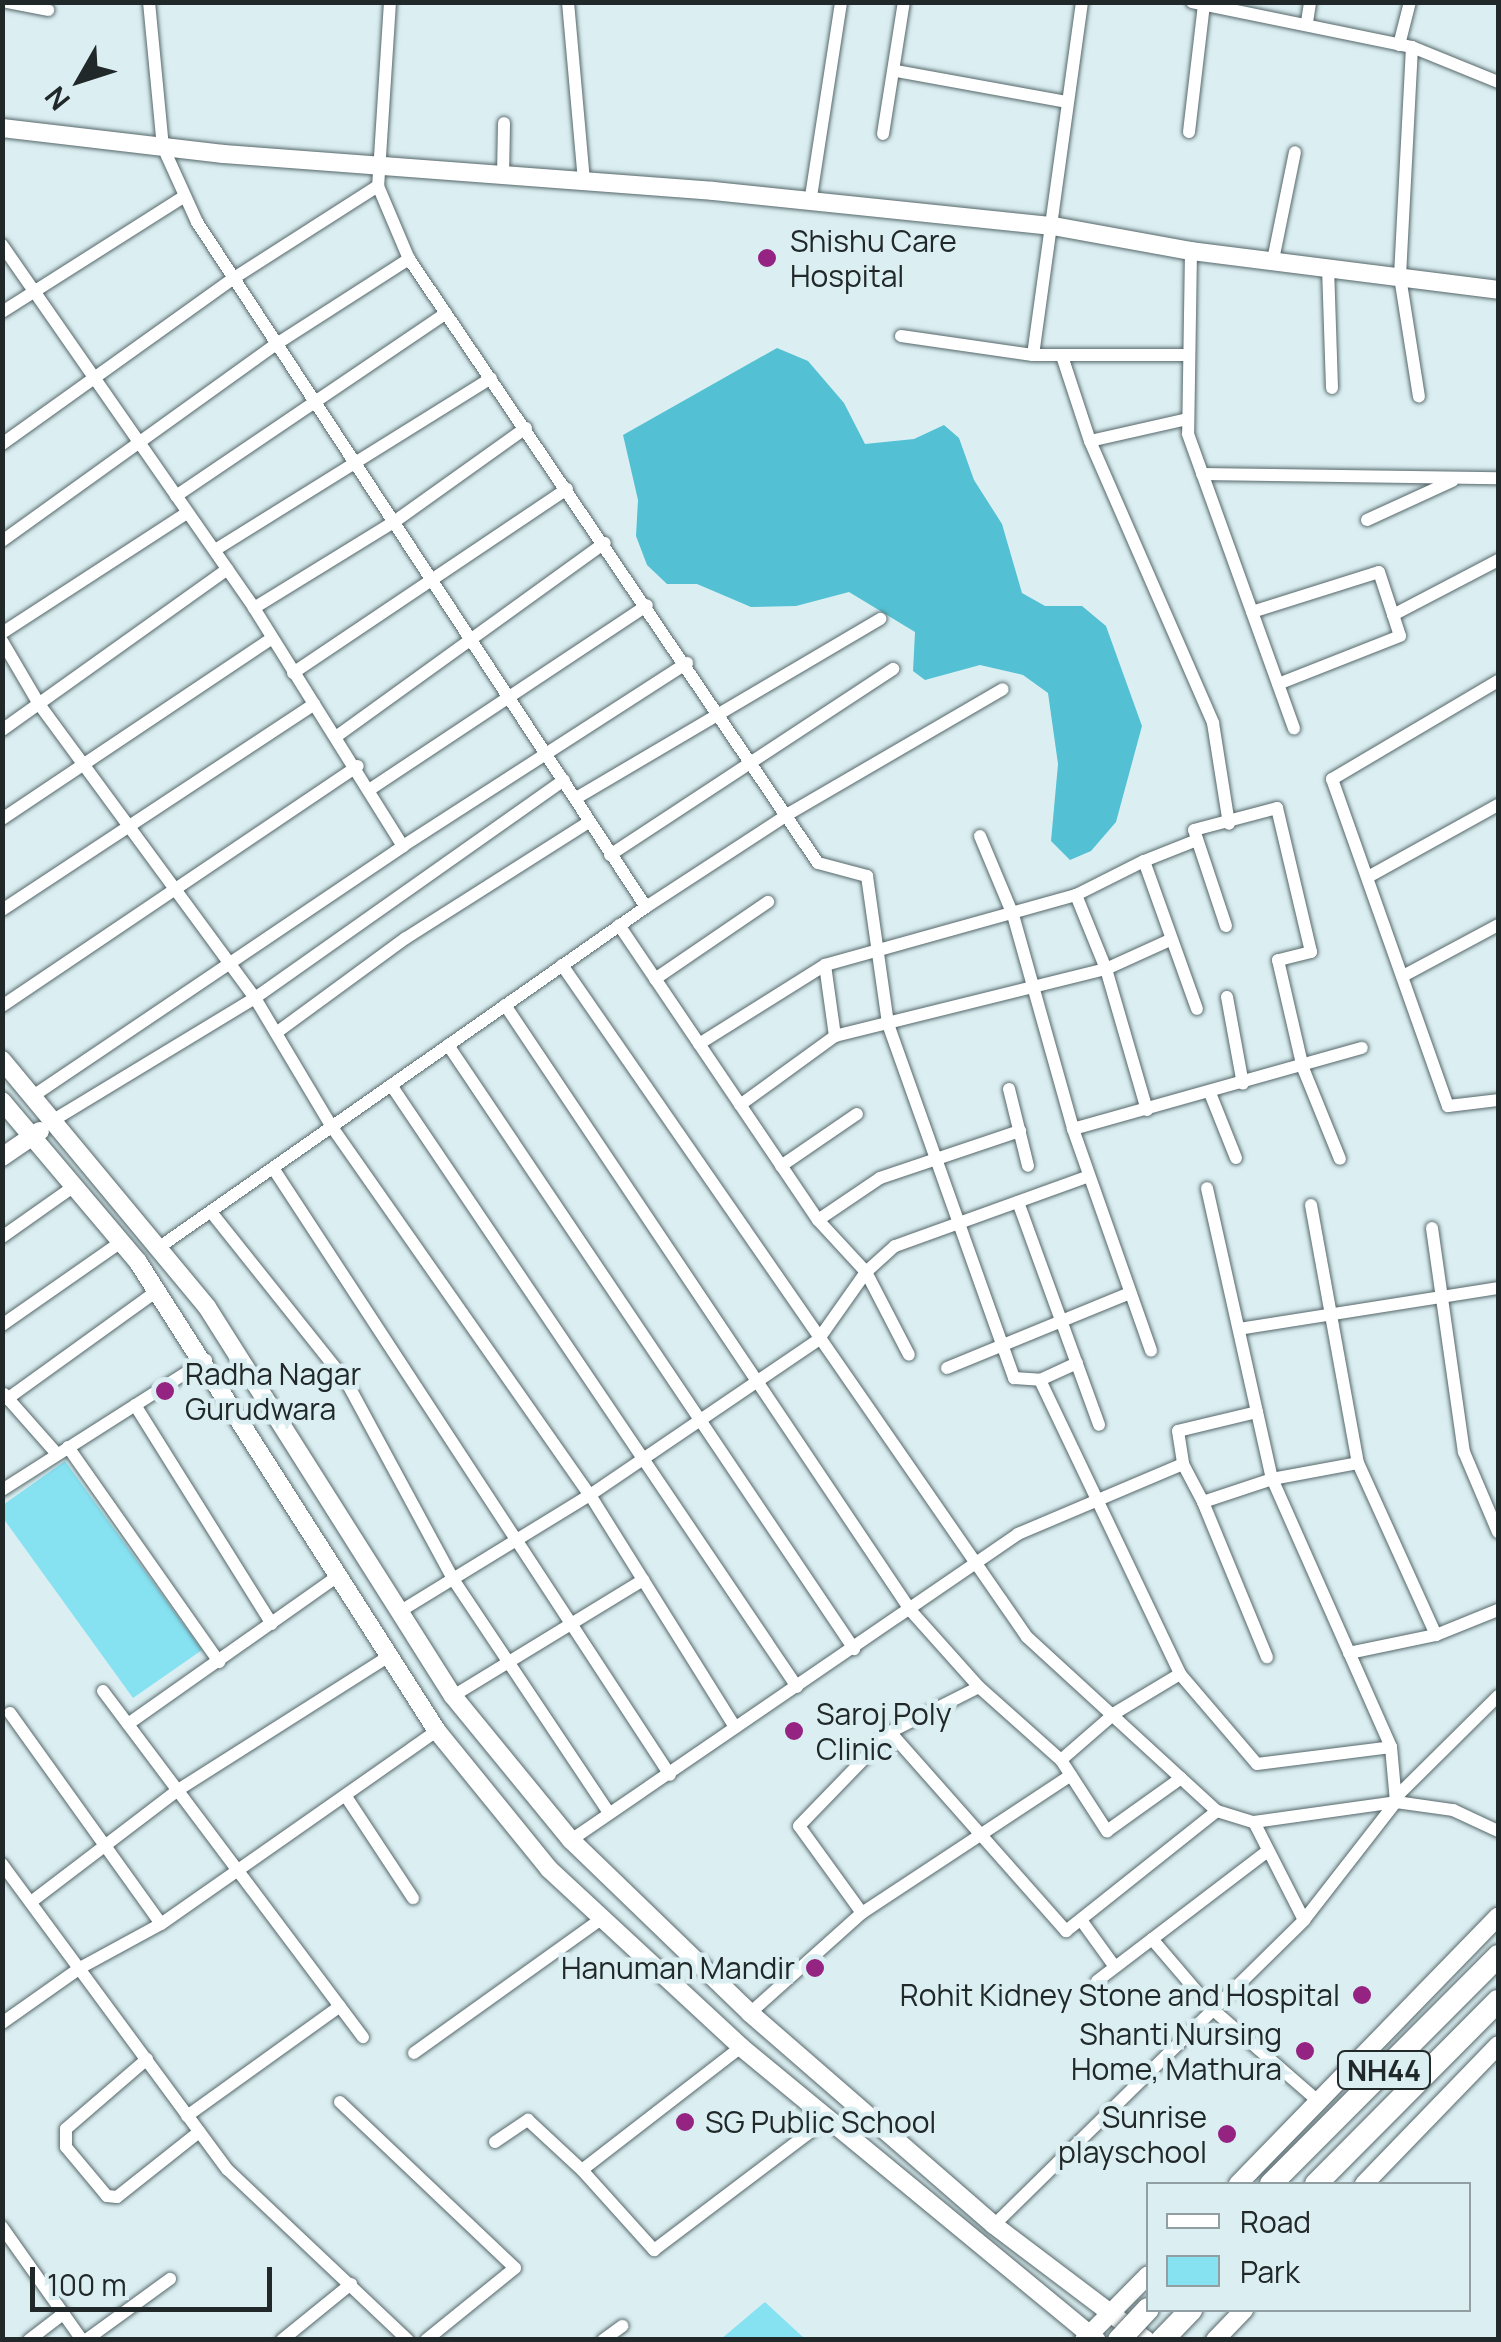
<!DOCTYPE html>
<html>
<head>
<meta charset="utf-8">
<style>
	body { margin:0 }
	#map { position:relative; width:1501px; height:2342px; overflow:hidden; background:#dbeff2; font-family:Manrope,sans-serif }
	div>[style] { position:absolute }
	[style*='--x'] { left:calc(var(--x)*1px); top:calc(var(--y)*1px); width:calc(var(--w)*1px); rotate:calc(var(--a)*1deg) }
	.green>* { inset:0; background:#86e1f1 }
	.water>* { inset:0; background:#53c1d3 }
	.roads { filter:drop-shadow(0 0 2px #56676a) drop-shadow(0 0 2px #56676a) }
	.street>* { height:12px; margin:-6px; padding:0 6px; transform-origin:6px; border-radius:6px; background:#fff }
	.secondary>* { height:18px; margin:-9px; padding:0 9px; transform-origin:9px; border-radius:9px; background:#fff }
	.highway>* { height:22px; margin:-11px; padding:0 11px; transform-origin:11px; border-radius:11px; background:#fff }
	.bridges { filter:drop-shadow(0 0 2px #56676a) drop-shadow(0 0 2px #56676a) }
	.highway-bridge>* { height:22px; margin:-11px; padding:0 11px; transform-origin:11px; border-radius:11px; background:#fff }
	.dots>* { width:28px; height:28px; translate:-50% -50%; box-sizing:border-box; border:5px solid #dbeff2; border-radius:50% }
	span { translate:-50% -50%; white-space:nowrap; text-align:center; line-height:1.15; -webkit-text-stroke:9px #dbeff2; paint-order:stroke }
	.shield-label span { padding:2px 8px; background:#dbeff2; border:2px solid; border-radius:8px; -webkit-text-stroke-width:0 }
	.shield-label { font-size:28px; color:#212829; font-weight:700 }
	.poi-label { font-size:30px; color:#212829 }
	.left { translate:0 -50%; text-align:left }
	.right { translate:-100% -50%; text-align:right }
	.frame { position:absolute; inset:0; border:5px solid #212829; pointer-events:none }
	.legend { position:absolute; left:1146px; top:2182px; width:325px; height:130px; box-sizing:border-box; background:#dbeff2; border:2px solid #919fa2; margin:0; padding:12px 18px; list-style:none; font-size:30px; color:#212829 }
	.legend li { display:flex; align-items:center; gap:20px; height:50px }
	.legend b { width:50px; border:2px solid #919fa2 }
	.north { position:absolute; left:30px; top:30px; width:100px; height:100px; -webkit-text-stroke:8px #dbeff2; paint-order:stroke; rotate:231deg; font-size:28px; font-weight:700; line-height:40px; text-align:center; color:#212829 }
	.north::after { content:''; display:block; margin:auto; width:35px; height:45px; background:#212829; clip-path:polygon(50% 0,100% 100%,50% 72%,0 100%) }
	.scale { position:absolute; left:30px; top:2267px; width:242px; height:45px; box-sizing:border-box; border:5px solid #212829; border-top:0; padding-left:12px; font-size:30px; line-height:35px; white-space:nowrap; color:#212829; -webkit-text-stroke:8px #dbeff2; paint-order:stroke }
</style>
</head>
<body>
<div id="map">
	<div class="green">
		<i style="clip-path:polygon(65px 1461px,202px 1650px,133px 1698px,3px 1518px,3px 1505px)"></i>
		<i style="clip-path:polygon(765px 2302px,805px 2339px,721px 2339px)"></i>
	</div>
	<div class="water">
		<i style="clip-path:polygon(777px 348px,808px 361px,844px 403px,865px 444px,914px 439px,944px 425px,959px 438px,974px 480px,1002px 524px,1022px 593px,1045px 606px,1082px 606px,1106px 626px,1142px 726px,1116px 822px,1091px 851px,1070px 860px,1051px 841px,1058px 764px,1048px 693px,1023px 675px,980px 665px,925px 680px,913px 671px,915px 632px,849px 592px,796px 606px,751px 607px,697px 584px,667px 584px,647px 565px,636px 536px,638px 500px,623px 435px)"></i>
	</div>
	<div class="roads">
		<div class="street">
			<i style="--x:7;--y:2;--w:42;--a:11"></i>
			<i style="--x:149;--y:2;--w:146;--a:84.5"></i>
			<i style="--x:163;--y:147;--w:82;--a:65.6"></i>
			<i style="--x:197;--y:222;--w:819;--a:56.76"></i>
			<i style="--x:390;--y:2;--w:184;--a:93.7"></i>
			<i style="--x:378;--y:186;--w:79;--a:67"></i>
			<i style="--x:409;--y:259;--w:729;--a:55.9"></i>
			<i style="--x:818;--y:863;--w:51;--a:14.9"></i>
			<i style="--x:867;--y:876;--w:149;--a:81.9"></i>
			<i style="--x:888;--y:1024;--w:376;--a:70.4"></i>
			<i style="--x:1014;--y:1378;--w:26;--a:4"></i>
			<i style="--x:568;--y:2;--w:180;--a:84.9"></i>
			<i style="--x:1082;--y:2;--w:356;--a:97.9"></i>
			<i style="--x:1033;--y:355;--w:156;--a:0"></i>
			<i style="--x:1192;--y:2;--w:225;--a:11.6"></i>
			<i style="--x:1412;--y:47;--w:93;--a:22.1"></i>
			<i style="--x:1307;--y:22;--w:20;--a:-81"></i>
			<i style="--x:1399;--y:45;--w:44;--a:-75.7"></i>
			<i style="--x:1412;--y:47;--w:230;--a:93"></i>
			<i style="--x:1400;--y:277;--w:121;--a:81"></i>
			<i style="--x:896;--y:71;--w:174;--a:10.3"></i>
			<i style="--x:1189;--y:132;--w:128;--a:-83.3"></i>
			<i style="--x:883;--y:134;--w:134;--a:-81"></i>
			<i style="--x:503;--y:176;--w:53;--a:-88.9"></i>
			<i style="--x:810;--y:203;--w:203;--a:-81.2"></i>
			<i style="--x:2;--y:245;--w:442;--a:55.2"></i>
			<i style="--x:254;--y:608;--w:281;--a:58"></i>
			<i style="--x:1191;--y:251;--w:183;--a:90.9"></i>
			<i style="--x:1188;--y:434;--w:313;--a:70.2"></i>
			<i style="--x:1273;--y:260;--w:110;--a:-78.5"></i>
			<i style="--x:1328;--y:267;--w:121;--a:88.1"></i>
			<i style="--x:2;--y:312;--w:214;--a:-32.4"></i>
			<i style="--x:901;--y:336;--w:133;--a:8.2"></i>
			<i style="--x:1063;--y:359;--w:86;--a:71.8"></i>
			<i style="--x:1090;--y:441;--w:308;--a:66.4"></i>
			<i style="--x:1213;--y:723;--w:102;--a:81"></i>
			<i style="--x:1090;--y:441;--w:100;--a:-12.7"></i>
			<i style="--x:2;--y:444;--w:285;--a:-35.6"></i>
			<i style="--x:234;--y:278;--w:171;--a:-32.6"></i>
			<i style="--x:1202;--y:474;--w:296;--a:0.8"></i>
			<i style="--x:176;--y:496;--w:326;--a:-34.1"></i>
			<i style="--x:1367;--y:520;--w:94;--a:-24.6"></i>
			<i style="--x:2;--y:541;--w:340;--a:-35.7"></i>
			<i style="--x:278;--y:343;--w:156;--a:-32.7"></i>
			<i style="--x:215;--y:550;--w:325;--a:-31.9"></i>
			<i style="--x:254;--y:608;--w:164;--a:-31.6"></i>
			<i style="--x:394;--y:522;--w:162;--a:-35.5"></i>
			<i style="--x:1252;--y:612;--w:133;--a:-17.5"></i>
			<i style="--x:1379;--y:572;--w:67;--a:71.8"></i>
			<i style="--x:1400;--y:636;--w:131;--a:158.5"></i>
			<i style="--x:1393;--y:615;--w:119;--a:-27.6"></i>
			<i style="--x:2;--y:633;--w:221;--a:-33"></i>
			<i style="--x:2;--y:641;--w:73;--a:59.6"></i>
			<i style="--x:39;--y:704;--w:365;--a:53.7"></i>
			<i style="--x:255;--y:998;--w:150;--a:59.2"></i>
			<i style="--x:332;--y:1127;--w:449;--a:55"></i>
			<i style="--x:590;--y:1495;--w:274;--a:58"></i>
			<i style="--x:293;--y:673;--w:330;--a:-33.9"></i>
			<i style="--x:1498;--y:681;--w:193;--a:149.4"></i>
			<i style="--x:1332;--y:779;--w:347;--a:70.5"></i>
			<i style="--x:1448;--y:1106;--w:50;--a:-6.8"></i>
			<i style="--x:2;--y:730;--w:277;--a:-35.5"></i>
			<i style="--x:337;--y:736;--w:330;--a:-35.8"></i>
			<i style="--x:372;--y:788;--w:330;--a:-33.6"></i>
			<i style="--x:578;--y:797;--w:351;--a:-30.5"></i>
			<i style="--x:2;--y:819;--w:324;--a:-33.8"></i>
			<i style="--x:980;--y:836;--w:86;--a:67.3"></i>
			<i style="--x:1013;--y:915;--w:222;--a:74.3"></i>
			<i style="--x:1073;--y:1129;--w:235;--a:70.6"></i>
			<i style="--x:610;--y:855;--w:339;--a:-33.3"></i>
			<i style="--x:1144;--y:861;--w:57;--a:-21.6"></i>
			<i style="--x:1368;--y:877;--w:149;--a:-29"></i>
			<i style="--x:2;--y:910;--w:374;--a:-33.4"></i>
			<i style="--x:619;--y:925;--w:356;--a:56"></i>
			<i style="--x:818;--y:1220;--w:71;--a:47.3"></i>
			<i style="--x:866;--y:1272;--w:93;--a:62.6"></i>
			<i style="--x:1226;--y:926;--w:101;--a:-108.4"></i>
			<i style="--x:1194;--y:830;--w:86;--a:-14.8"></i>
			<i style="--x:1277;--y:808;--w:148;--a:76.7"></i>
			<i style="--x:1311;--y:952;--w:34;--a:166"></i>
			<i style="--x:1278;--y:960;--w:111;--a:77"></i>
			<i style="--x:1303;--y:1068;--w:98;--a:67.9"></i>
			<i style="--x:562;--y:965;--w:817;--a:55.32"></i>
			<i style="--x:1027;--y:1637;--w:258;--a:42.5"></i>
			<i style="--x:1217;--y:1811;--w:39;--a:17"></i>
			<i style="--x:1254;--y:1822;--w:143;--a:-8"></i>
			<i style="--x:1396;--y:1802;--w:58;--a:8"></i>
			<i style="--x:1453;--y:1810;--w:50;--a:25"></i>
			<i style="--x:825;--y:965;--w:72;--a:82"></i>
			<i style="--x:1403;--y:976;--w:108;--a:-28.2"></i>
			<i style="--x:655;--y:979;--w:137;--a:-34.3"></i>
			<i style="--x:1227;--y:997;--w:88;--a:79.6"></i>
			<i style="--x:505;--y:1005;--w:729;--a:56.18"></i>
			<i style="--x:911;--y:1611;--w:102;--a:48.2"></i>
			<i style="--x:979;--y:1687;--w:110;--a:41.7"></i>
			<i style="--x:1061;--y:1760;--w:85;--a:57.1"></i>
			<i style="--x:1107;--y:1831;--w:91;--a:-35.6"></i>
			<i style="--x:2;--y:1006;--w:429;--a:-34"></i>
			<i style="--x:276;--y:1033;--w:161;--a:-36.2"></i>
			<i style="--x:406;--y:938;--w:217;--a:-32.4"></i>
			<i style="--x:699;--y:1044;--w:149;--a:-32.1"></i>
			<i style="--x:825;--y:965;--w:261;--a:-15.6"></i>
			<i style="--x:448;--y:1045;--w:728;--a:56.09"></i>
			<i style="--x:391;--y:1085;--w:726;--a:56"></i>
			<i style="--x:1009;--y:1089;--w:79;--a:76.1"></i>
			<i style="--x:1210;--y:1093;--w:70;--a:68.2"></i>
			<i style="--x:33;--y:1096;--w:447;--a:-34"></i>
			<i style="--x:403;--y:846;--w:338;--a:-32.8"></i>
			<i style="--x:740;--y:1105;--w:117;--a:-36"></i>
			<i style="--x:835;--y:1036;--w:279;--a:-13.9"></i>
			<i style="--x:1106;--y:969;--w:72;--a:-24.4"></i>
			<i style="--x:1147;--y:1110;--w:147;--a:-106.2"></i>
			<i style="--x:1106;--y:969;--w:80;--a:-112.1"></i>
			<i style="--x:1076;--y:895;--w:76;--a:-26.6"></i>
			<i style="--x:1144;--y:861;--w:157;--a:70.3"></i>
			<i style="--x:52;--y:1121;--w:237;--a:-31.2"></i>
			<i style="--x:255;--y:998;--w:378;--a:-35.2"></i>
			<i style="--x:1073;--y:1129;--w:300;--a:-15.7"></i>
			<i style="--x:781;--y:1166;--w:92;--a:-34.4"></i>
			<i style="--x:273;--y:1168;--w:725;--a:56.81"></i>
			<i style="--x:1018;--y:1202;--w:237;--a:70"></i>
			<i style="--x:1311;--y:1205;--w:262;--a:79.7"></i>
			<i style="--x:1358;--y:1463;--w:189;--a:65.6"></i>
			<i style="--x:1436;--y:1635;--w:67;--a:-22"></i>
			<i style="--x:211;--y:1212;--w:216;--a:51.4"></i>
			<i style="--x:346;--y:1381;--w:225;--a:61.6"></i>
			<i style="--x:453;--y:1579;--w:281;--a:56.3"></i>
			<i style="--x:818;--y:1220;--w:75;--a:-34.1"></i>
			<i style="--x:880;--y:1178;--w:148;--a:-18.6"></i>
			<i style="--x:1432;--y:1228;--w:226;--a:81.9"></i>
			<i style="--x:1464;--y:1452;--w:87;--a:67"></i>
			<i style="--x:2;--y:1237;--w:87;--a:-35.2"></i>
			<i style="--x:161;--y:1246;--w:592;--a:-34.95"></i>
			<i style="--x:646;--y:907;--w:172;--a:-33.1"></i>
			<i style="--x:790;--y:813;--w:246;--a:-30.2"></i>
			<i style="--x:2;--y:1325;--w:145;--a:-34.9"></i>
			<i style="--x:1239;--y:1329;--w:262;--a:-9"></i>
			<i style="--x:1077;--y:1363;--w:41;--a:155.3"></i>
			<i style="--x:1040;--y:1380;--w:326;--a:64.5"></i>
			<i style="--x:1180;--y:1674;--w:118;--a:49.5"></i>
			<i style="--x:1257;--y:1764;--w:135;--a:-7.2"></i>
			<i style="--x:947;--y:1368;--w:198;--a:-22.3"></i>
			<i style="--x:4;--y:1394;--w:80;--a:48.5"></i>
			<i style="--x:7;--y:1399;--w:185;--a:-35.8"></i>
			<i style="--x:135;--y:1405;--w:258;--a:58"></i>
			<i style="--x:1257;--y:1412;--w:81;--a:166.5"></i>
			<i style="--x:1178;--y:1431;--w:33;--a:81"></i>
			<i style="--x:1183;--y:1464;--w:43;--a:62.2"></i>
			<i style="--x:1203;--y:1502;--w:73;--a:-18.4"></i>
			<i style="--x:1272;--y:1479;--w:87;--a:-10.5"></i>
			<i style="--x:68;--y:1447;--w:263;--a:54.9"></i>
			<i style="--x:2;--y:1490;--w:242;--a:-32.5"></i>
			<i style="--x:1203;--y:1502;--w:168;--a:67.6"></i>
			<i style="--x:399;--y:1612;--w:224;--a:-31.5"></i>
			<i style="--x:590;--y:1495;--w:276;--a:-34.2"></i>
			<i style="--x:818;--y:1340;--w:83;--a:-54.8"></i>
			<i style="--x:866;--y:1272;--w:39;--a:-42"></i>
			<i style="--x:895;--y:1246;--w:206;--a:-19.8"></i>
			<i style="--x:1349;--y:1653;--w:89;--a:-11.7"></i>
			<i style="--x:979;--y:1687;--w:100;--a:153.2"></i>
			<i style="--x:890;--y:1732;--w:266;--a:48.5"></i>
			<i style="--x:1066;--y:1931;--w:193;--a:-38.5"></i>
			<i style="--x:103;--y:1691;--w:433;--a:53.1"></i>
			<i style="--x:453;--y:1696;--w:223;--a:-31.4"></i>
			<i style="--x:10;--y:1713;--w:259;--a:54.4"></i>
			<i style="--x:128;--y:1724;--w:258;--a:-35.2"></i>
			<i style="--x:1061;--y:1760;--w:72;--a:-41"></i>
			<i style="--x:1115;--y:1713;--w:76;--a:-31"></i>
			<i style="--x:1396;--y:1797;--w:144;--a:-44.7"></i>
			<i style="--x:347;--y:1798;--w:120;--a:56.6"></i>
			<i style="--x:1254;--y:1822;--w:110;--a:63"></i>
			<i style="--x:571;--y:1840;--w:542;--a:-34.39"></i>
			<i style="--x:1018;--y:1534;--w:179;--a:-23"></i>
			<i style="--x:2;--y:1864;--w:380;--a:53.6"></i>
			<i style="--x:228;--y:2170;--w:248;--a:43.4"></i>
			<i style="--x:31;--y:1902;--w:185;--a:-37.3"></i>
			<i style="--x:178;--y:1790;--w:252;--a:-32.4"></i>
			<i style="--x:862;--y:1913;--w:107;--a:-125.9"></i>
			<i style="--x:799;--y:1826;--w:131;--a:-45.9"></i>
			<i style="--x:1081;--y:1920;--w:58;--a:54.1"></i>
			<i style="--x:1152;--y:1939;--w:91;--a:49.5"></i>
			<i style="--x:1211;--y:2008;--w:143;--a:41"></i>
			<i style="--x:1097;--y:1981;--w:211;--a:-37.3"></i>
			<i style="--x:750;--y:2013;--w:150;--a:-41.8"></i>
			<i style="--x:862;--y:1913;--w:250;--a:-33.4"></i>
			<i style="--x:2;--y:2023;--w:95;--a:-35.2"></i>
			<i style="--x:80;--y:1968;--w:92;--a:-28.5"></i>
			<i style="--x:161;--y:1924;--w:337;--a:-35"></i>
			<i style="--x:741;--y:2047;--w:201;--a:142.3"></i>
			<i style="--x:582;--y:2170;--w:108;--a:48"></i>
			<i style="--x:654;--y:2250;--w:217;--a:-37.1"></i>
			<i style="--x:414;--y:2053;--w:230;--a:-35.6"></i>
			<i style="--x:147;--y:2059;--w:107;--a:139.2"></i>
			<i style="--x:66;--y:2129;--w:18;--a:90"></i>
			<i style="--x:66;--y:2147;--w:64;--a:50.1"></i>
			<i style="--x:107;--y:2196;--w:10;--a:6"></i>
			<i style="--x:117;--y:2197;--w:105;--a:-38.4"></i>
			<i style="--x:340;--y:2102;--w:241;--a:43.5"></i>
			<i style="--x:515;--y:2268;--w:114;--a:141"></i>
			<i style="--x:187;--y:2116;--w:188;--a:-35.7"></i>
			<i style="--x:495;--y:2142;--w:40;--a:-34"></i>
			<i style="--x:528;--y:2120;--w:74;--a:42.8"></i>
			<i style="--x:994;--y:2225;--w:435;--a:-44.5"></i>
			<i style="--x:1304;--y:1920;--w:150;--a:-52.1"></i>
			<i style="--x:1396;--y:1802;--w:55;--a:-95.2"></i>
			<i style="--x:1391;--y:1747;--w:293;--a:-113.9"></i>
			<i style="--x:1272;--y:1479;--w:298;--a:-102.6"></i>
			<i style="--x:2;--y:2227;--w:138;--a:54.7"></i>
			<i style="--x:29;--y:2340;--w:44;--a:-37.6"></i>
			<i style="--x:86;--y:2340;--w:104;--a:-36"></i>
			<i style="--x:282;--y:2340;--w:89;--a:-39.1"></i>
			<i style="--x:603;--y:2340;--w:24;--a:-36"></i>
		</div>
		<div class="secondary">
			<i style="--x:2;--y:128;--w:223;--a:6.7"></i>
			<i style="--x:223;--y:154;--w:491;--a:4.3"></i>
			<i style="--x:713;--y:191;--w:342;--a:5.9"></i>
			<i style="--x:1053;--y:226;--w:140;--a:10.3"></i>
			<i style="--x:1191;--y:251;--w:309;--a:7.2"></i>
			<i style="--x:2;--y:1060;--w:321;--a:50.3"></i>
			<i style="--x:207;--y:1307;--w:460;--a:57.7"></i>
			<i style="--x:453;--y:1696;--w:186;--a:50.7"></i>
			<i style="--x:571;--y:1840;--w:249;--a:44"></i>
			<i style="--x:750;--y:2013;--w:323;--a:41"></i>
			<i style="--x:994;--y:2225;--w:191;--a:37.1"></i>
			<i style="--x:2;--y:1101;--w:211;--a:49.8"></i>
			<i style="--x:138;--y:1262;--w:556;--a:57.48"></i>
			<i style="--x:437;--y:1731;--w:178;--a:50.9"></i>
			<i style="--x:549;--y:1869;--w:262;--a:42.8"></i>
			<i style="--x:741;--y:2047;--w:461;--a:39.5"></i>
			<i style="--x:2;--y:1157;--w:46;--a:-34.4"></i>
			<i style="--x:1238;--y:2184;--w:373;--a:-45.8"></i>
			<i style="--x:1364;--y:2184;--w:193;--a:-46"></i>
			<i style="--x:1084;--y:2340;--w:91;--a:-45.4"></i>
			<i style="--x:1215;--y:2340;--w:42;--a:-46"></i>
		</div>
		<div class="highway">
			<i style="--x:1271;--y:2184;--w:322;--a:-45.1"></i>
			<i style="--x:1316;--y:2184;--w:258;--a:-45.2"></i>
			<i style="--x:1162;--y:2340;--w:42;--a:-46"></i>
		</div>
	</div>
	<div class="bridges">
		<div class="highway-bridge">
			<i style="--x:1119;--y:2340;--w:42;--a:-46.9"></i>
		</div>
	</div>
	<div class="dots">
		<i style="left:767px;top:258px;background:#942382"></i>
		<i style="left:165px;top:1391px;background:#942382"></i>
		<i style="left:794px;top:1731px;background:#942382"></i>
		<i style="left:815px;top:1968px;background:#942382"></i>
		<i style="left:1362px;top:1995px;background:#942382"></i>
		<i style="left:1305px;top:2051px;background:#942382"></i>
		<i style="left:685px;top:2122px;background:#942382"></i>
		<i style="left:1227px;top:2134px;background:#942382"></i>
	</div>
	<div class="shield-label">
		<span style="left:1384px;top:2070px">NH44</span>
	</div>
	<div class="poi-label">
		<span class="left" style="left:790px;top:258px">Shishu Care<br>Hospital</span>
		<span class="left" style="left:185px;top:1391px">Radha Nagar<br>Gurudwara</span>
		<span class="left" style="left:816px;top:1731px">Saroj Poly<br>Clinic</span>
		<span class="right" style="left:795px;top:1968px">Hanuman Mandir</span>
		<span class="right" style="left:1340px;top:1995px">Rohit Kidney Stone and Hospital</span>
		<span class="right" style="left:1282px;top:2051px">Shanti Nursing<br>Home, Mathura</span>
		<span class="right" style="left:1207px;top:2134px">Sunrise<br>playschool</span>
		<span class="left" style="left:705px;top:2122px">SG Public School</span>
	</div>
	<div class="frame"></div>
	<ul class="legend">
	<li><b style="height:12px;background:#fff"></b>Road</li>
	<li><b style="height:28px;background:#86e1f1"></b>Park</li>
	</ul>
	<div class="north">N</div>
	<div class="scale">100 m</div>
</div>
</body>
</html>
